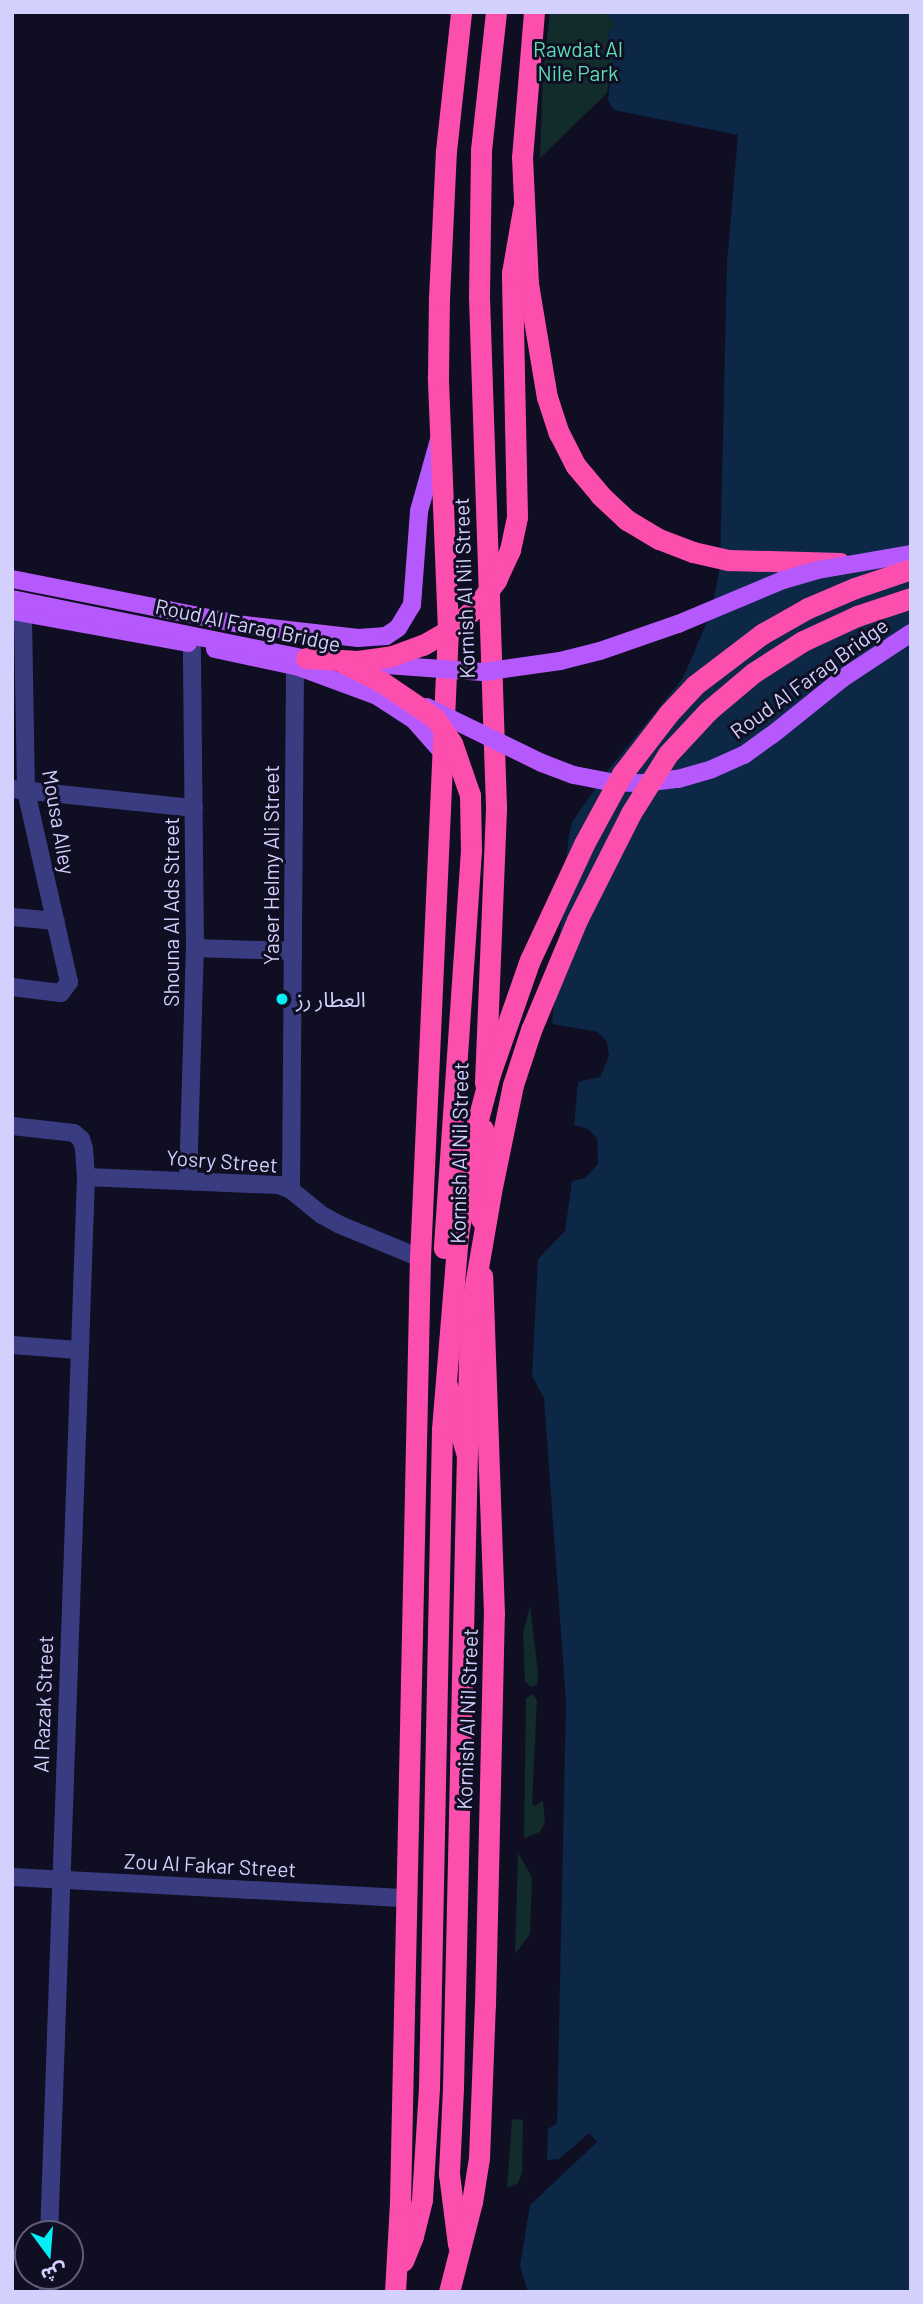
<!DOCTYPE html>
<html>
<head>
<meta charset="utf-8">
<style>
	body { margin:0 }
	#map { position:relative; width:923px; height:2304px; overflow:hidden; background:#100e22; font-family:Barlow,"Noto Sans Arabic",sans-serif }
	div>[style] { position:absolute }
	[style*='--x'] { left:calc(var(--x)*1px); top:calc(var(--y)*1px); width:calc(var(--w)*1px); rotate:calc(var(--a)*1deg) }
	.green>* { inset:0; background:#112c2a }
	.water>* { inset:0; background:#0d2747 }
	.minor>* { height:18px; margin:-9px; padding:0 9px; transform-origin:9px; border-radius:9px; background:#3a3c81 }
	.major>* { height:18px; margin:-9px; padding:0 9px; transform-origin:9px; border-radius:9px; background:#b559fc }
	.highway>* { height:21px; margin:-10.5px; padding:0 10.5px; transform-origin:10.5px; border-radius:10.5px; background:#fc4ead }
	.major-bridge>* { height:18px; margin:-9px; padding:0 9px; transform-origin:9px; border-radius:9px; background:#b559fc }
	.highway-bridge>* { height:21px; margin:-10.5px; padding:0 10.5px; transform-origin:10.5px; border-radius:10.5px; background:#fc4ead }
	.dots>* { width:19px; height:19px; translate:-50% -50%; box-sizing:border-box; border:4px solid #100e22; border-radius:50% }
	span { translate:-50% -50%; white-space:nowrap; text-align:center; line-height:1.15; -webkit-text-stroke:6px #100e22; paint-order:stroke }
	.park-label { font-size:21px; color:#5dddb5 }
	.street-label { font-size:21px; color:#d3d0fe }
	.poi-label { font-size:21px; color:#d3d0fe }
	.left { translate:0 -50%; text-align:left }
	.frame { position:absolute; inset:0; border:14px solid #d3d0fe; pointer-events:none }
	.north { position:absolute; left:14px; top:2220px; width:70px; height:70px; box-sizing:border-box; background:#100e22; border:2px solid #5e5c7a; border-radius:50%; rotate:164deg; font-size:19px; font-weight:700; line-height:28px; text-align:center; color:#d3d0fe }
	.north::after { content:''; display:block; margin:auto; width:24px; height:32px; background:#04eef6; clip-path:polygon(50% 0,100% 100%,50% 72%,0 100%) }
</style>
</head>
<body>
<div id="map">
	<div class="green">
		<i style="clip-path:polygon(550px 12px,606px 12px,615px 24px,608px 34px,612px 62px,607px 93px,540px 158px,543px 74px)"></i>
		<i style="clip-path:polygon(530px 1606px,538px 1672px,537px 1685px,531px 1687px,525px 1681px,523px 1634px)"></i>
		<i style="clip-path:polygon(533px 1694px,537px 1700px,532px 1803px,535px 1806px,543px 1801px,545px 1823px,540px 1832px,524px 1838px,526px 1698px)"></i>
		<i style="clip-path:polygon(518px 1853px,532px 1877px,530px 1934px,515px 1954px)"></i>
		<i style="clip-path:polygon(512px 2119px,523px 2120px,522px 2173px,518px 2183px,507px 2188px)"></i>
	</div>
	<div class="water">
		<i style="clip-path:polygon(606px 12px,911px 12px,911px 2292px,528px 2292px,520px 2266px,530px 2205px,597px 2142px,589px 2133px,559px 2159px,547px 2160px,548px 2129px,557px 2123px,566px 1702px,544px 1398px,532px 1376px,538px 1259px,565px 1231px,572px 1181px,585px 1178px,598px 1164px,597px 1138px,588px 1129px,574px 1125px,578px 1082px,600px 1077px,609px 1056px,607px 1042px,598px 1032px,552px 1024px,568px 842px,572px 822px,609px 769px,683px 678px,711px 613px,720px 566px,727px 263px,738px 135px,614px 110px,608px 100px,612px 62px,608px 34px,615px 24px)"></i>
	</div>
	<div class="minor">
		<i style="--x:12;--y:789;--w:183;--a:6"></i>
		<i style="--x:12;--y:917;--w:44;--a:5.2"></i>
		<i style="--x:195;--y:948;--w:98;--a:1.8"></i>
		<i style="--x:12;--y:987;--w:49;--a:7"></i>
		<i style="--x:61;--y:993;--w:14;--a:-54"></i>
		<i style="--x:69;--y:982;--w:196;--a:-102.7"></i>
		<i style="--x:26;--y:791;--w:178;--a:-91"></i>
		<i style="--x:12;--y:1126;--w:62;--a:6.4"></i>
		<i style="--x:74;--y:1133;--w:9;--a:41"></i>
		<i style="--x:81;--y:1139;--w:10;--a:73"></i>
		<i style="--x:84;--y:1149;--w:28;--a:86"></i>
		<i style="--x:86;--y:1177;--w:1058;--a:92"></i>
		<i style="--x:86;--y:1177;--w:193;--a:2.4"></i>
		<i style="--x:279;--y:1185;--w:13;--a:23"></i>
		<i style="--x:291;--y:1190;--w:40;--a:39"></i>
		<i style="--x:322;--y:1215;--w:18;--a:29"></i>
		<i style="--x:338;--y:1224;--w:89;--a:22.5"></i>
		<i style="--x:188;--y:1181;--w:233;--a:-88.3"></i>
		<i style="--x:195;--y:948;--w:304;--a:-90.6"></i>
		<i style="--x:291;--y:1190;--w:524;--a:-89.56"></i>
		<i style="--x:12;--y:1345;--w:66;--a:4.3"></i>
		<i style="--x:12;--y:1877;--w:395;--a:3.1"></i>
		<i style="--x:48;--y:2292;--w:16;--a:-90"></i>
	</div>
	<div class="major">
		<i style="--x:12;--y:579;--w:237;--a:11.2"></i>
		<i style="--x:244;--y:625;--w:115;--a:6.5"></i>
		<i style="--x:358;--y:638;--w:28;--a:-4"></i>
		<i style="--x:386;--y:636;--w:14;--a:-34"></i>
		<i style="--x:398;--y:628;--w:27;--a:-59"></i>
		<i style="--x:412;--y:605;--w:94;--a:-85.7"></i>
		<i style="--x:419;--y:511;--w:74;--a:-74.3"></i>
		<i style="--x:12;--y:611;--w:179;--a:10.3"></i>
		<i style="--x:215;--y:649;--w:86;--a:12.1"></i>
		<i style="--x:299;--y:667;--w:83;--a:20.4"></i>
		<i style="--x:377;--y:696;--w:44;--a:33"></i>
		<i style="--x:414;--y:720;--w:45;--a:48.6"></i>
		<i style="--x:772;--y:735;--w:91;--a:-38.8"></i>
		<i style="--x:843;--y:678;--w:82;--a:-33.5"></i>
	</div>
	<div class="highway">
		<i style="--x:534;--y:12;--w:145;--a:94.7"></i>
		<i style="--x:522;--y:157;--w:127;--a:87.3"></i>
		<i style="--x:528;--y:284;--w:115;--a:80.5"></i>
		<i style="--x:547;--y:397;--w:38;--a:72"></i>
		<i style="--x:559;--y:433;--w:37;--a:63"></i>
		<i style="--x:576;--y:466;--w:38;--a:50"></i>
		<i style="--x:600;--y:495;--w:37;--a:43"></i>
		<i style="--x:627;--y:520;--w:37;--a:31"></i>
		<i style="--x:659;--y:539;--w:36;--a:21"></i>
		<i style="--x:693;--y:552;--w:37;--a:13"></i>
		<i style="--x:729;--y:560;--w:111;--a:1.5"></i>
		<i style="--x:485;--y:1083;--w:276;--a:-87.7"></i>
		<i style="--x:496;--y:807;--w:510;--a:-91.91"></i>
		<i style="--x:479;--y:297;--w:147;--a:-89.2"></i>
		<i style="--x:481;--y:150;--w:139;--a:-83.8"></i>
		<i style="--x:481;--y:1219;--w:90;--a:-88.7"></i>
		<i style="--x:447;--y:1385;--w:70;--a:74.2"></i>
		<i style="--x:453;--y:2088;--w:86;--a:92.7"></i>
		<i style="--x:449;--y:2174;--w:71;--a:82.7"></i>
		<i style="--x:403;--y:2261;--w:27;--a:-68"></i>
		<i style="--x:413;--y:2236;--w:38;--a:-76"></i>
		<i style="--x:422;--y:2199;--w:111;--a:-86.4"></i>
		<i style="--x:395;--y:2292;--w:90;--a:-86.8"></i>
		<i style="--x:400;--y:2202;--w:944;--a:-88.79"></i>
		<i style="--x:420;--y:1258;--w:629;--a:-87.45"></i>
		<i style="--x:448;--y:630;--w:254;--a:-92.3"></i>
		<i style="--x:438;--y:376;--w:78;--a:-89.3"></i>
		<i style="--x:439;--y:298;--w:147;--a:-87.3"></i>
		<i style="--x:446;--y:151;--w:140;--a:-83.8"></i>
		<i style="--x:449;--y:2292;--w:93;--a:-75.7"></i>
		<i style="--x:472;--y:2202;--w:45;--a:-81"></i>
		<i style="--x:479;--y:2158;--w:153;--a:-87.8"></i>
		<i style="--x:485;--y:2005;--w:391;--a:-88.7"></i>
		<i style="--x:494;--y:1614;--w:338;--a:-92"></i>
	</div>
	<div class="major-bridge">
		<i style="--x:12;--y:599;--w:311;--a:11.5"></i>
		<i style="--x:373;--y:664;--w:110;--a:4.2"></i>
		<i style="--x:483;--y:672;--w:78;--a:-8.1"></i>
		<i style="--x:560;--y:661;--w:41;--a:-14"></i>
		<i style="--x:600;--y:651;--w:83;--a:-19.1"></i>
		<i style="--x:678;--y:624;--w:114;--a:-22.7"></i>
		<i style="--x:783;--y:580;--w:36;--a:-16"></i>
		<i style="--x:818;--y:570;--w:94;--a:-9.8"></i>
		<i style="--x:427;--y:707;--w:128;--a:26"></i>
		<i style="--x:542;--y:763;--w:34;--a:21"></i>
		<i style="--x:574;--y:775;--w:36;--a:11"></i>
		<i style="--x:609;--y:782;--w:34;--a:2"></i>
		<i style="--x:643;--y:783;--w:35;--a:-7"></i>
		<i style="--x:678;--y:779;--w:35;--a:-16"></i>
		<i style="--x:712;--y:769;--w:35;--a:-24"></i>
		<i style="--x:744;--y:755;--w:34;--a:-36"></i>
	</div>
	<div class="highway-bridge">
		<i style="--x:306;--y:658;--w:52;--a:3.3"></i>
		<i style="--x:358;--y:661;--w:34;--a:-8"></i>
		<i style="--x:392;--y:656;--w:33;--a:-20"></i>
		<i style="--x:423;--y:645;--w:34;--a:-30"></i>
		<i style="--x:452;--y:628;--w:32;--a:-41"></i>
		<i style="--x:476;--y:607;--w:34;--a:-53"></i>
		<i style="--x:496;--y:580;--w:33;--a:-65"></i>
		<i style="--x:510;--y:550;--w:34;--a:-78"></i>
		<i style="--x:517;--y:517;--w:244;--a:-91.2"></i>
		<i style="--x:512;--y:273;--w:65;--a:-80.2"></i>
		<i style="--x:340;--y:661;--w:47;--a:26.6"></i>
		<i style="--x:382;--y:682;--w:64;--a:34.2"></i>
		<i style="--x:435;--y:718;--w:30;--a:56"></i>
		<i style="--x:452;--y:743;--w:55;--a:70.9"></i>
		<i style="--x:470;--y:795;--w:55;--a:89"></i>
		<i style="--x:471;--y:850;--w:399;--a:93.9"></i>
		<i style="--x:429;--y:2088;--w:659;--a:-88.87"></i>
		<i style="--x:442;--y:1429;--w:195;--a:-85.3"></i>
		<i style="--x:458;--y:1235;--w:109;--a:-80.5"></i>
		<i style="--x:476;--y:1127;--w:55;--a:-75.2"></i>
		<i style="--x:490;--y:1074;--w:121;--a:-70.7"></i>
		<i style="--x:530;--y:960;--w:128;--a:-65"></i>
		<i style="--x:584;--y:844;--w:80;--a:-61.5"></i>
		<i style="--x:622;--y:774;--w:77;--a:-52.4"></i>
		<i style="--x:669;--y:713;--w:38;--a:-47"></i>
		<i style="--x:695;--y:685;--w:84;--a:-37.3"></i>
		<i style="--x:762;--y:634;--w:53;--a:-29.5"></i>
		<i style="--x:808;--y:608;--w:51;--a:-23.1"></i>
		<i style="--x:855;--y:588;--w:59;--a:-18.7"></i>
		<i style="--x:453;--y:2088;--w:774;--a:-88.74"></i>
		<i style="--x:470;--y:1314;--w:124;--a:-80.2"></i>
		<i style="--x:491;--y:1192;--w:109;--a:-78.4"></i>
		<i style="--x:513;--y:1085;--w:58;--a:-71.9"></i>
		<i style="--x:531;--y:1030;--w:119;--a:-67.3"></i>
		<i style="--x:577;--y:920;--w:120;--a:-63.2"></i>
		<i style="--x:631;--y:813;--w:70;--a:-57.9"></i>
		<i style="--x:668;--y:754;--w:59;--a:-47.1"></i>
		<i style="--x:708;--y:711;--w:59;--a:-40.2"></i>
		<i style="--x:753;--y:673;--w:59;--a:-32.6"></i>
		<i style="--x:803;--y:641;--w:60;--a:-24.8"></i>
		<i style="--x:857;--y:616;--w:57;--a:-18.4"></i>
	</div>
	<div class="dots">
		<i style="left:282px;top:999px;background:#04eef6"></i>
	</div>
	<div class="park-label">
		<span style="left:578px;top:61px">Rawdat Al<br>Nile Park</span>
	</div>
	<div class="street-label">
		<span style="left:464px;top:588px;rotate:-92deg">Kornish Al Nil Street</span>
		<span style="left:248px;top:625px;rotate:12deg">Roud Al Farag Bridge</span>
		<span style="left:809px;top:678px;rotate:-36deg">Roud Al Farag Bridge</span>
		<span style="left:59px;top:822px;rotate:80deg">Mousa Alley</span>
		<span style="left:271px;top:865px;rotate:-90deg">Yaser Helmy Ali Street</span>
		<span style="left:171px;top:912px;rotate:-90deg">Shouna Al Ads Street</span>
		<span style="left:459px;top:1153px;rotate:-89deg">Kornish Al Nil Street</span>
		<span style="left:222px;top:1161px;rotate:4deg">Yosry Street</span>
		<span style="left:43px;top:1704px;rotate:-88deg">Al Razak Street</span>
		<span style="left:467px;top:1719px;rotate:-88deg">Kornish Al Nil Street</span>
		<span style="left:210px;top:1865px;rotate:3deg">Zou Al Fakar Street</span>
	</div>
	<div class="poi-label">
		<span class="left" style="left:296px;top:999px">العطار رز</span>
	</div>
	<div class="frame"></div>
	<div class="north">ش</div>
</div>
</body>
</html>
